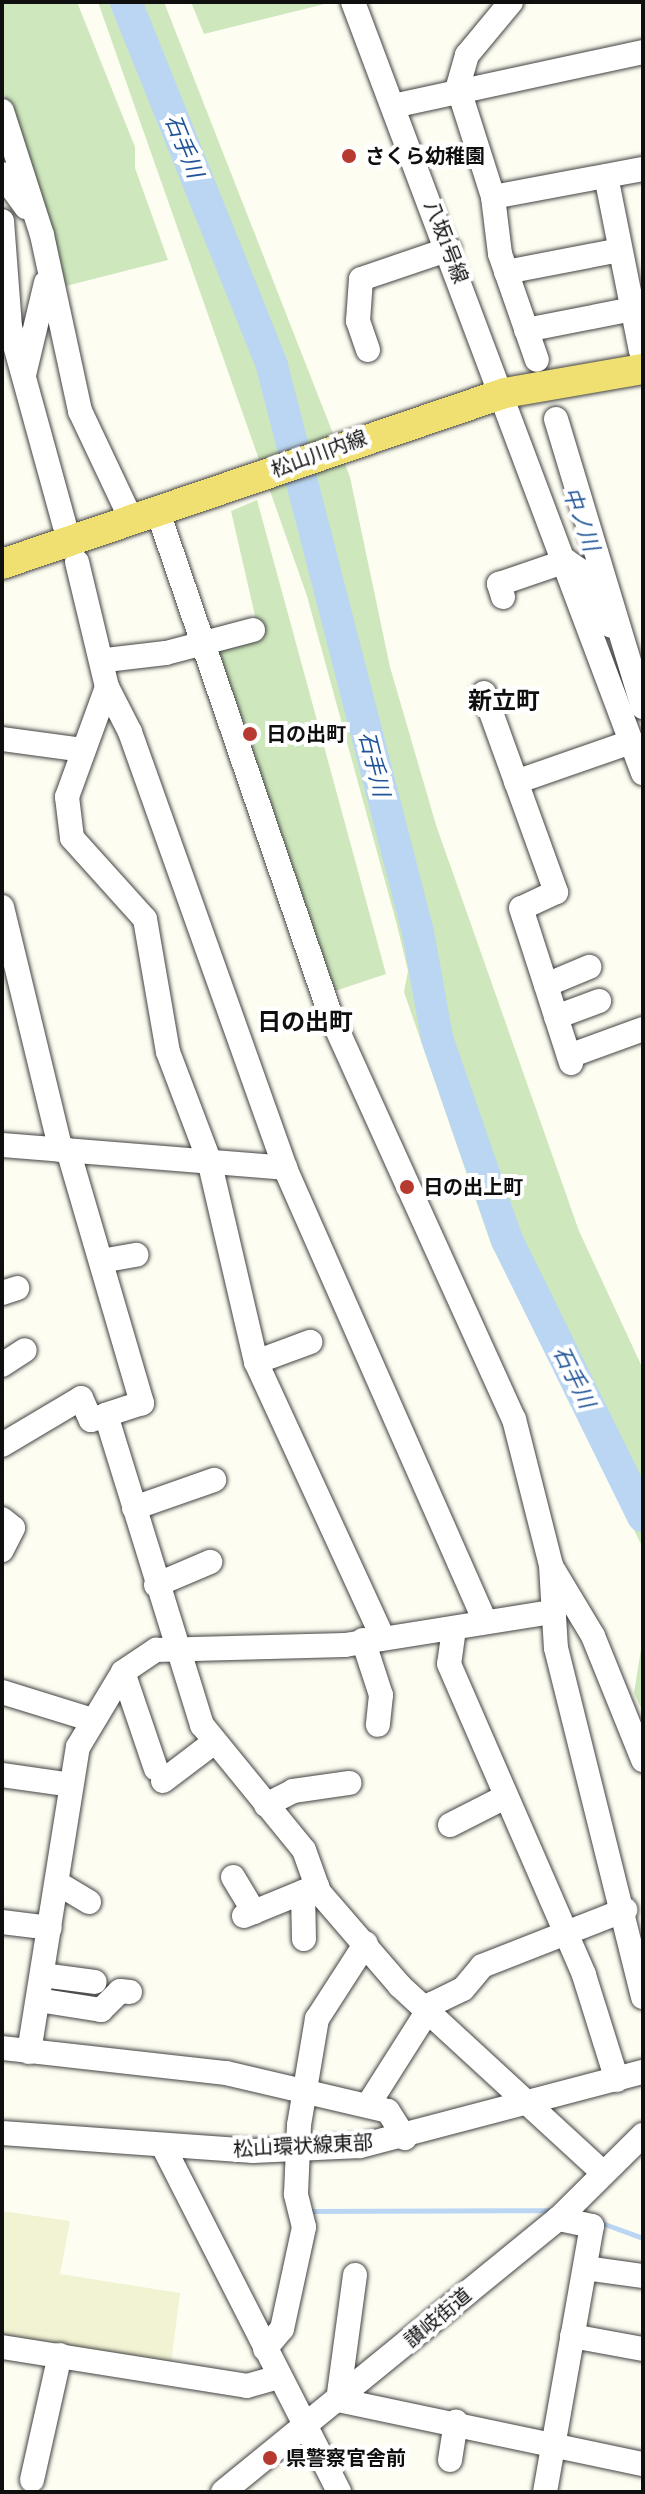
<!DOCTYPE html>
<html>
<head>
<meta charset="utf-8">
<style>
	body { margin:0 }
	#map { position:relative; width:645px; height:2494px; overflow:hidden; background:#fefdf2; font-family:"Crimson Pro","Noto Sans JP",serif }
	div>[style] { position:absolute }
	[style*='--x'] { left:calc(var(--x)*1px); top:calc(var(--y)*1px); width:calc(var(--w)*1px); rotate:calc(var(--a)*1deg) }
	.farmland>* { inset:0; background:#f2f3d3 }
	.green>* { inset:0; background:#cee7bd }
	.stream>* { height:5px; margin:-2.5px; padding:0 2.5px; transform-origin:2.5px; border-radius:2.5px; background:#bad6f2 }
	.river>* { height:32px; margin:-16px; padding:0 16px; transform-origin:16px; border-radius:16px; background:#bad6f2 }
	.roads { filter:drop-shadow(0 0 2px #424242) drop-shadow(0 0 2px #424242) }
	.minor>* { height:24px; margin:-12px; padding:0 12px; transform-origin:12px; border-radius:12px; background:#fff }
	.major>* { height:30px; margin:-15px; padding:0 15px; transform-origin:15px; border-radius:15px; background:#efe071 }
	.dots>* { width:22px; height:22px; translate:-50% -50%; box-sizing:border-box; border:4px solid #fff; border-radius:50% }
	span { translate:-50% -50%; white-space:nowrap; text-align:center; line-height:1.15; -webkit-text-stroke:8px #fff; paint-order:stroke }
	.poi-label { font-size:20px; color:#0f0f0f; font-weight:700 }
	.left { translate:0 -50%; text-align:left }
	.street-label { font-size:20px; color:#0f0f0f }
	.water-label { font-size:22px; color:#205599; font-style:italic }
	.quarter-label { font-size:24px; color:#0f0f0f; font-weight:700 }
	.frame { position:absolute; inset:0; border:4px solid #0f0f0f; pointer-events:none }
</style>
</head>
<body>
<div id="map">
	<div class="farmland">
		<i style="clip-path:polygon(2px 2211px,70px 2221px,60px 2274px,180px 2293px,171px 2364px,2px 2341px)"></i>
	</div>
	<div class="green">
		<i style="clip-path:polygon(2px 2px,77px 2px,135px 147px,135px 168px,168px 260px,62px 287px,2px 87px)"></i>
		<i style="clip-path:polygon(98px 2px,164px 2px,350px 477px,390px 667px,436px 825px,579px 1231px,643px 1369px,643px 1548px,491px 1244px,404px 992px,408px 971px,397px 925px,307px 596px)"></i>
		<i style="clip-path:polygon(191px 2px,333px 2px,204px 34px)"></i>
		<i style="clip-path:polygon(257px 500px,386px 974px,332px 992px,213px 644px,259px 633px,231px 511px)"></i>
		<i style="clip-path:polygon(643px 1637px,643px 1712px,634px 1693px)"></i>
	</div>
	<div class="stream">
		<i style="--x:309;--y:2211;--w:241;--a:-0.2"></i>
		<i style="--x:599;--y:2222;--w:47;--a:20"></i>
	</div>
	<div class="river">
		<i style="--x:126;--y:2;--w:392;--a:68.1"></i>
		<i style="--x:272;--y:366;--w:585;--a:75.54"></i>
		<i style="--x:418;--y:932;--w:108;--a:79.8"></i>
		<i style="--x:437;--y:1038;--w:214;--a:70.9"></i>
		<i style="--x:507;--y:1240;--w:308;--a:63.8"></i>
	</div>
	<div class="roads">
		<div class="minor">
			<i style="--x:353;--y:2;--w:824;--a:69.39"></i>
			<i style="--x:511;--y:2;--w:69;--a:129.7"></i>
			<i style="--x:467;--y:55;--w:33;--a:106"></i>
			<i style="--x:458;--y:87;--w:115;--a:72.3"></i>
			<i style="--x:493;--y:197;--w:57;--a:83"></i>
			<i style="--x:500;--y:254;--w:112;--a:70.8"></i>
			<i style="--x:393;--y:106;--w:256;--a:-12.2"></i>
			<i style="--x:2;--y:111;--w:130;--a:72.1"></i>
			<i style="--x:42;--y:235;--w:180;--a:77.8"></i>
			<i style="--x:80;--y:411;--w:122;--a:64.7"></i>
			<i style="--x:2;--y:174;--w:41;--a:54"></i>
			<i style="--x:606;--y:176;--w:178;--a:78.7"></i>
			<i style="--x:493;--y:197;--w:153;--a:-10.6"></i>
			<i style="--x:2;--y:221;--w:106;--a:85.7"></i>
			<i style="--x:10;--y:327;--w:206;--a:74.6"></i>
			<i style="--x:506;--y:272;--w:116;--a:-10.9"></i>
			<i style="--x:526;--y:330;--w:119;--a:-11.1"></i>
			<i style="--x:368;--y:350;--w:31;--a:-109"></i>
			<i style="--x:358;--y:321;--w:42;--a:-85.9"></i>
			<i style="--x:361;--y:279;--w:93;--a:-18.8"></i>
			<i style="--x:24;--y:375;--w:95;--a:-76.6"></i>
			<i style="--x:556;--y:419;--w:301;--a:73.2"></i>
			<i style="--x:158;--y:512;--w:531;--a:71.09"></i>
			<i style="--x:330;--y:1014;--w:445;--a:65.6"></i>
			<i style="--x:514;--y:1419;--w:151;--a:75.8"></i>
			<i style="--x:551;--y:1565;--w:83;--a:86.6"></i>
			<i style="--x:556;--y:1648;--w:360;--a:76"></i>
			<i style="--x:77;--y:562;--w:129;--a:76.5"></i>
			<i style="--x:107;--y:687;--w:51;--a:62.9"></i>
			<i style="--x:130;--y:732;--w:463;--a:70.4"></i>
			<i style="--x:285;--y:1168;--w:495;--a:66.2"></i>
			<i style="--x:503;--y:597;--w:14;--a:-107"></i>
			<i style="--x:499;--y:584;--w:71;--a:-18.9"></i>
			<i style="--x:566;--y:561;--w:22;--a:34"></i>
			<i style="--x:584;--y:573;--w:59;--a:63"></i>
			<i style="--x:106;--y:660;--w:60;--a:-6.7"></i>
			<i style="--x:166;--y:653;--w:90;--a:-14.8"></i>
			<i style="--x:107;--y:687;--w:117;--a:110"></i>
			<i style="--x:67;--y:797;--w:41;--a:83"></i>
			<i style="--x:72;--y:838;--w:109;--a:48"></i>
			<i style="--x:145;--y:919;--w:135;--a:80.2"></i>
			<i style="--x:168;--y:1052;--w:116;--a:69.2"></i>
			<i style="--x:209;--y:1160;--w:207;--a:76.9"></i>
			<i style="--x:256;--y:1362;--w:302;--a:65.3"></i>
			<i style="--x:484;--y:693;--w:212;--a:70.1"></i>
			<i style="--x:556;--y:892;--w:38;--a:155"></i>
			<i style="--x:521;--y:908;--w:163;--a:72.1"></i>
			<i style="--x:2;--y:739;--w:82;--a:7.7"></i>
			<i style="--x:516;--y:782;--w:122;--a:-19.2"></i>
			<i style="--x:2;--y:907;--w:250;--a:76.4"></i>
			<i style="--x:546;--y:985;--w:47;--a:-22.7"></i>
			<i style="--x:556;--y:1017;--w:46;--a:-20.4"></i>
			<i style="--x:569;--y:1056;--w:79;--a:-20"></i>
			<i style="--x:2;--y:1145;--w:284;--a:4.6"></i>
			<i style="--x:68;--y:1150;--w:264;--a:73.7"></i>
			<i style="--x:142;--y:1403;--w:38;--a:162"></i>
			<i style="--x:106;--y:1415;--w:325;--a:72.8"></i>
			<i style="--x:202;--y:1725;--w:161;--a:50.8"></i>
			<i style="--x:304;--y:1850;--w:45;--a:70.3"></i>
			<i style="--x:319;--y:1892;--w:124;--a:49.2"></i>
			<i style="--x:400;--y:1986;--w:275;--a:42.6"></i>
			<i style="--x:101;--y:1261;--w:36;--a:-10"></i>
			<i style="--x:2;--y:1293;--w:16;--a:-18"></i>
			<i style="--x:256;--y:1362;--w:58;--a:-20.3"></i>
			<i style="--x:2;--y:1365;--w:27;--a:-33"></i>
			<i style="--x:2;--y:1445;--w:92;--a:-30.7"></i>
			<i style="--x:81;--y:1398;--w:24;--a:66"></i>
			<i style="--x:91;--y:1420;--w:16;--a:-18"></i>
			<i style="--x:134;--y:1508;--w:85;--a:-19.3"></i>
			<i style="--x:2;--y:1519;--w:14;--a:39"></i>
			<i style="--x:13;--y:1528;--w:25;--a:117"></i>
			<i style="--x:554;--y:1571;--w:76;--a:59"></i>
			<i style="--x:593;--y:1636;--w:134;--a:68"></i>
			<i style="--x:156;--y:1585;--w:59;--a:-23.1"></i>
			<i style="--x:454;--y:1629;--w:35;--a:98"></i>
			<i style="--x:449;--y:1664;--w:339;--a:66.5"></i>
			<i style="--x:584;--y:1975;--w:110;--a:72.6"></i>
			<i style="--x:363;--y:1640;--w:58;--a:71.9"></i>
			<i style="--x:381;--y:1695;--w:30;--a:96"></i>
			<i style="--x:123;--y:1672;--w:102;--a:71.2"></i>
			<i style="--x:2;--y:1692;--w:91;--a:17.2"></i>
			<i style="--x:2;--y:1775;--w:70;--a:8.2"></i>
			<i style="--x:163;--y:1781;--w:63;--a:-37.2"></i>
			<i style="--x:266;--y:1805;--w:30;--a:-27"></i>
			<i style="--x:293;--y:1791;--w:57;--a:-8.1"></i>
			<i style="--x:450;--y:1825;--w:59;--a:-27"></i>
			<i style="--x:233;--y:1877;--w:41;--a:59"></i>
			<i style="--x:59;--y:1884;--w:35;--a:31"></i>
			<i style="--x:303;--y:1892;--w:47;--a:88.8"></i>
			<i style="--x:244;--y:1916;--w:79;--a:-22.3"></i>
			<i style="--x:2;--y:1922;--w:48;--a:7.1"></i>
			<i style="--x:42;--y:1975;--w:53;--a:7.5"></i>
			<i style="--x:38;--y:2000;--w:64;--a:9"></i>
			<i style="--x:101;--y:2010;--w:27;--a:-45"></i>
			<i style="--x:120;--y:1991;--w:10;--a:6"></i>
			<i style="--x:2;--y:2048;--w:225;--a:6.4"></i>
			<i style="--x:226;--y:2073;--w:166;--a:13.2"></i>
			<i style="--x:388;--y:2111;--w:32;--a:58"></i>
			<i style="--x:29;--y:2052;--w:309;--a:-80.9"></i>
			<i style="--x:78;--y:1747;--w:87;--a:-59"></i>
			<i style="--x:123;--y:1672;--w:40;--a:-34"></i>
			<i style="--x:156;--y:1650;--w:189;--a:-1.5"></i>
			<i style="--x:345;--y:1645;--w:210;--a:-9.1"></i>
			<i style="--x:368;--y:2105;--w:120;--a:-57.6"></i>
			<i style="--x:432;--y:2004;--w:34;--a:-26"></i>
			<i style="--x:463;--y:1989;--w:30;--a:-50"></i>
			<i style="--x:482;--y:1966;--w:154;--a:-21.4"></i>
			<i style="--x:2;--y:2133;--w:252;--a:4.1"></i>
			<i style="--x:253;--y:2151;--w:107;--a:-2.7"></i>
			<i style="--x:360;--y:2146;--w:293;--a:-14.7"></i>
			<i style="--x:163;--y:2146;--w:388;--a:63"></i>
			<i style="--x:585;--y:2268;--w:59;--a:7.9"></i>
			<i style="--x:355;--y:2275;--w:126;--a:97.7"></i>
			<i style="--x:338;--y:2400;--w:312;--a:11.9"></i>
			<i style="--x:572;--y:2336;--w:72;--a:10.4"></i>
			<i style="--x:2;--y:2347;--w:248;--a:9"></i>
			<i style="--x:247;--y:2386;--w:32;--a:-16"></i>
			<i style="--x:265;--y:2349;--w:26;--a:-50"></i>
			<i style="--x:282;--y:2329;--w:104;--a:-77.8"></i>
			<i style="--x:304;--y:2227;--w:34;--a:-104"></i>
			<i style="--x:296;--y:2194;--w:69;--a:-87.5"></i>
			<i style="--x:299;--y:2125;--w:108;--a:-80.4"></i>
			<i style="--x:317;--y:2019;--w:90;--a:-57.2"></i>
			<i style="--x:450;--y:2460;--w:39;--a:-81"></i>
			<i style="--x:32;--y:2480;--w:128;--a:-77.4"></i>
			<i style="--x:223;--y:2492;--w:432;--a:-39.2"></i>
			<i style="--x:558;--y:2219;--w:120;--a:-44.7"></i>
			<i style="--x:545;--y:2492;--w:270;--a:-80"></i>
			<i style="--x:592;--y:2226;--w:35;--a:-168"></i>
		</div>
		<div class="major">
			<i style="--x:2;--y:564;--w:531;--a:-18.78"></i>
			<i style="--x:505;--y:393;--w:140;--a:-9.9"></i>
		</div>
	</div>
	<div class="dots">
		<i style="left:349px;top:156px;background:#b63a30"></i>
		<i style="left:250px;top:734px;background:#b63a30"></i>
		<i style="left:407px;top:1187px;background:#b63a30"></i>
		<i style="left:270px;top:2458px;background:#b63a30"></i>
	</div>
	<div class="poi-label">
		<span class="left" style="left:365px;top:156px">さくら幼稚園</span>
		<span class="left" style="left:266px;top:734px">日の出町</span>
		<span class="left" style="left:423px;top:1187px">日の出上町</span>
		<span class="left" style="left:286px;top:2458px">県警察官舎前</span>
	</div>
	<div class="street-label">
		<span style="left:446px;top:242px;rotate:69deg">八坂1号線</span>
		<span style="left:319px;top:454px;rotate:-20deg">松山川内線</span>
		<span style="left:303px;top:2146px;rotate:-3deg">松山環状線東部</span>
		<span style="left:438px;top:2318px;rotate:-40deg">讃岐街道</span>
	</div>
	<div class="water-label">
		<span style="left:184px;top:146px;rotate:68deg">石手川</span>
		<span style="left:581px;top:519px;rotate:70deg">中ノ川</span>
		<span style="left:374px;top:764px;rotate:76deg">石手川</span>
		<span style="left:574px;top:1377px;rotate:64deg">石手川</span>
	</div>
	<div class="quarter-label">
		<span style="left:504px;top:701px">新立町</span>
		<span style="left:305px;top:1022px">日の出町</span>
	</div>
	<div class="frame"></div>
</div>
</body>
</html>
